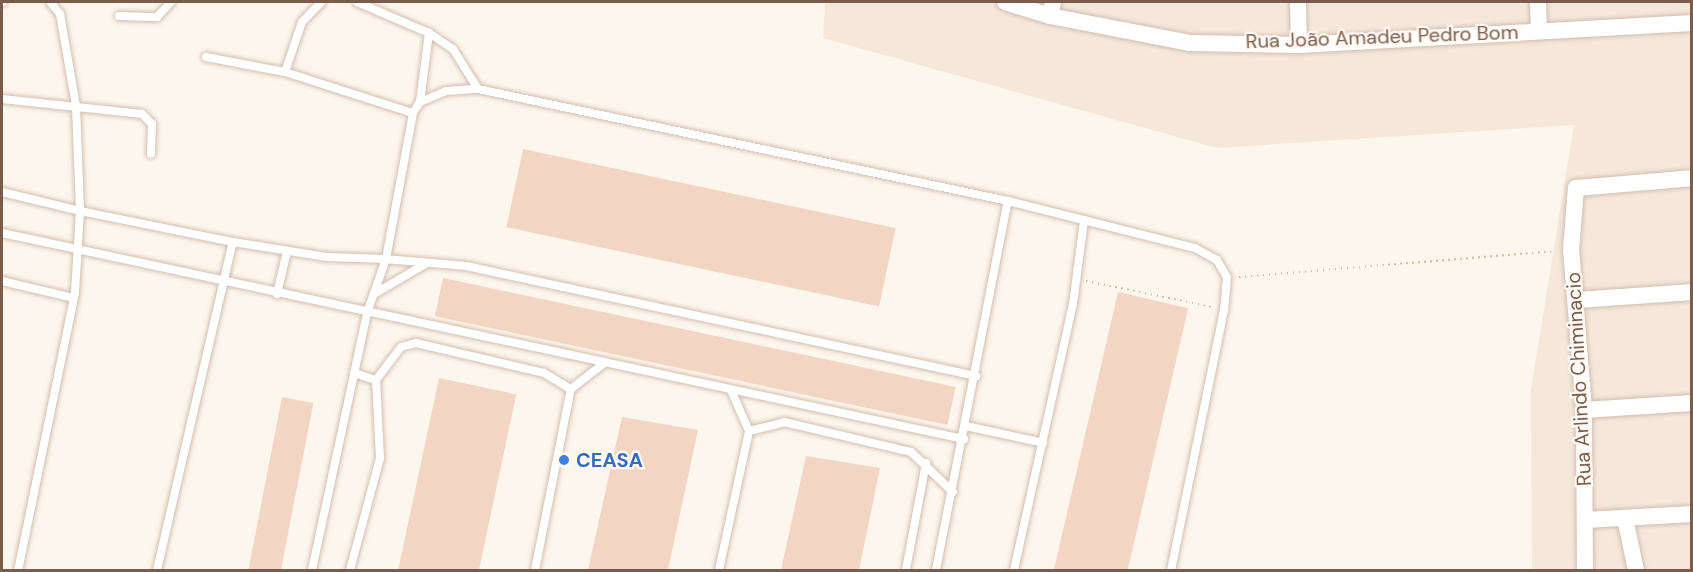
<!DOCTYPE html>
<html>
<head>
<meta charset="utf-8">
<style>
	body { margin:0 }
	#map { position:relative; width:1693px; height:572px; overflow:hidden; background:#fdf6ec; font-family:"DM Sans",sans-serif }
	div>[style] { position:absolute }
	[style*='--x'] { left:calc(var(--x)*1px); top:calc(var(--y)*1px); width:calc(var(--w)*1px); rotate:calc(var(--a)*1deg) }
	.residential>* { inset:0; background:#f5e8da }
	.building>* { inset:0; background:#f3d5c3; transform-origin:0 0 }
	.path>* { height:2px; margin-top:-1px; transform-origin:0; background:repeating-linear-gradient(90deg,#d9b8a5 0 1.5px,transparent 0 6px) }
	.roads { filter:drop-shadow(0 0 2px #d1beb0) drop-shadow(0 0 2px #d1beb0) }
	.service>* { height:8px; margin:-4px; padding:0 4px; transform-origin:4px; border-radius:4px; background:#fff }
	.minor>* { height:16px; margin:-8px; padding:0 8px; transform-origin:8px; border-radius:8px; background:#fff }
	.dots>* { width:16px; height:16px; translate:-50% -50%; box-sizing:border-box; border:3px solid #fffaf3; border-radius:50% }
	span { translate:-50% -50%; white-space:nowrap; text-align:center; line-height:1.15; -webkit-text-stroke:4.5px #fffaf3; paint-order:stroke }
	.street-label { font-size:20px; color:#7a5c4d }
	.shop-label { font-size:20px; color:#366cbe; font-weight:700 }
	.left { translate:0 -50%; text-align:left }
	.frame { position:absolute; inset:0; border:3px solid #7a5c4d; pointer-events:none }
</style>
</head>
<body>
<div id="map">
	<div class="residential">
		<i style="clip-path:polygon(825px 2px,1691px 2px,1691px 570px,1532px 570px,1531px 389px,1574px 125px,1217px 148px,823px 38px)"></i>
	</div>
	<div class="building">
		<i style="left:523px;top:149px;width:381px;height:80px;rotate:12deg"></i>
		<i style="left:443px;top:278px;width:524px;height:39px;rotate:12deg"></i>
		<i style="left:1118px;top:292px;width:72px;height:285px;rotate:13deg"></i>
		<i style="left:439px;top:378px;width:79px;height:196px;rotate:12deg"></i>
		<i style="left:282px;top:397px;width:32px;height:176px;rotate:11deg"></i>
		<i style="clip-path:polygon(622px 417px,698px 430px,668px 570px,588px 570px)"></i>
		<i style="clip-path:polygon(806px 456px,880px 468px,859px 570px,781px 570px)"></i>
	</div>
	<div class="path">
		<i style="--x:1239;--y:277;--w:318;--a:-4.7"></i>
		<i style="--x:1086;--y:281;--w:130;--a:11.6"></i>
	</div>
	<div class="roads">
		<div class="service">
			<i style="--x:2;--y:2;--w:1;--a:0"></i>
			<i style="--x:50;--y:2;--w:16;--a:50"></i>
			<i style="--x:60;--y:14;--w:93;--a:80.1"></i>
			<i style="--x:76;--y:106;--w:105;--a:87.8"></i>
			<i style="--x:80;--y:211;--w:156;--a:11.5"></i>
			<i style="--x:357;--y:2;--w:78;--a:23.3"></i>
			<i style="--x:429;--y:33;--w:29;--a:34"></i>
			<i style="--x:453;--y:49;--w:47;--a:58"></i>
			<i style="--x:119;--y:16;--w:38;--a:2"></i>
			<i style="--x:157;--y:17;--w:21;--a:-47"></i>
			<i style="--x:206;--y:57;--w:80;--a:10.8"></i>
			<i style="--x:285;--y:72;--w:134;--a:17.8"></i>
			<i style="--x:285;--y:72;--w:53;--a:-71.2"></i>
			<i style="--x:302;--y:22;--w:28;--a:-46"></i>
			<i style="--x:2;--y:99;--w:141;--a:6.1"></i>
			<i style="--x:142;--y:114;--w:14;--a:45"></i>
			<i style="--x:152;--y:124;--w:30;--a:92"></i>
			<i style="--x:420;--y:102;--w:70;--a:-82.6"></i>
			<i style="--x:2;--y:192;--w:80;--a:13.7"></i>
			<i style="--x:80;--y:211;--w:82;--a:93.5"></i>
			<i style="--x:75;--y:293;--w:283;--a:101.6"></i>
			<i style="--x:2;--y:233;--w:984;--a:12.09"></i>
			<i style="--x:2;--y:281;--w:74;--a:13.3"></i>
			<i style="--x:277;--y:294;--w:44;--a:-76.9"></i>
			<i style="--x:374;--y:294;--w:61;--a:-30.3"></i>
			<i style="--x:354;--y:373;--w:23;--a:18"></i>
			<i style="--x:966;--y:426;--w:79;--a:12.4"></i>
			<i style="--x:749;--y:431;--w:36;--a:-14"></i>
			<i style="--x:784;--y:422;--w:130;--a:13.3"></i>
			<i style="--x:911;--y:452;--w:58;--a:43.6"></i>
			<i style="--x:157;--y:570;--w:337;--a:-77"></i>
			<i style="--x:233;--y:242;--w:95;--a:9.1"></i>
			<i style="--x:327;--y:257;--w:59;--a:1.9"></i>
			<i style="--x:386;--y:259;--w:148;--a:-79.5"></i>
			<i style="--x:413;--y:113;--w:13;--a:-58"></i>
			<i style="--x:420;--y:102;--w:28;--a:-23"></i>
			<i style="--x:446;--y:91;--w:32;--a:-4"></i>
			<i style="--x:478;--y:89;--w:542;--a:11.93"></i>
			<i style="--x:1008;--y:201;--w:193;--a:14.1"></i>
			<i style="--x:1195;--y:248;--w:25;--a:29"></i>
			<i style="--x:1217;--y:260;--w:20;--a:60"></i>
			<i style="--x:1227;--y:277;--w:33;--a:95"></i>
			<i style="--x:1224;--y:310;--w:265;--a:101.5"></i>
			<i style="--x:312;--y:570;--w:263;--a:-77.9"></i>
			<i style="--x:367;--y:313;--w:57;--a:-70.6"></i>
			<i style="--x:386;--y:259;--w:80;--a:5"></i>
			<i style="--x:466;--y:266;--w:522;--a:12.17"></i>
			<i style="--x:350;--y:570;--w:116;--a:-75"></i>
			<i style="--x:380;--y:458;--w:78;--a:-92.9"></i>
			<i style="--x:376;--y:380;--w:41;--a:-52.9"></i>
			<i style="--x:401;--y:347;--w:16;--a:-15"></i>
			<i style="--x:416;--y:343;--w:131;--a:13.2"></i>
			<i style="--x:544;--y:373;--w:31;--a:31"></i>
			<i style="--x:535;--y:570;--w:185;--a:-78.8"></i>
			<i style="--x:571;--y:389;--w:42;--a:-38.2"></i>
			<i style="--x:719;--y:570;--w:142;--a:-77.8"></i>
			<i style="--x:749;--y:431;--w:45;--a:-113.7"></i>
			<i style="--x:906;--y:570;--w:109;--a:-79.4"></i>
			<i style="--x:936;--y:570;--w:376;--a:-79"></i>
			<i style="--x:1014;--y:570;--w:272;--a:-77.5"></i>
			<i style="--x:1073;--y:304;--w:85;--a:-82.5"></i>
		</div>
		<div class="minor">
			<i style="--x:1005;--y:2;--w:47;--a:17.3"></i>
			<i style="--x:1050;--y:16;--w:143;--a:10.9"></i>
			<i style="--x:1190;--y:43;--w:109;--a:1.1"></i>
			<i style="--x:1299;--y:45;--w:394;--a:-3.2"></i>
			<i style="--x:1298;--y:2;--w:43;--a:88.7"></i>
			<i style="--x:1538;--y:2;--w:29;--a:88"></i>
			<i style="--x:1050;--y:16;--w:14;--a:-78"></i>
			<i style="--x:1578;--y:300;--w:114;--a:-4"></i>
			<i style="--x:1584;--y:410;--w:108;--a:-3.7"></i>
			<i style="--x:1625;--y:518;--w:53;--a:78.1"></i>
			<i style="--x:1585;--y:520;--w:107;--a:-3.2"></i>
			<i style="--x:1585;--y:570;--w:160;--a:-90.4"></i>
			<i style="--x:1584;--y:410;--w:161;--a:-94.6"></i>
			<i style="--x:1571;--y:250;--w:62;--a:-85.4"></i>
			<i style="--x:1576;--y:188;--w:116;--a:-4.9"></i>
		</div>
	</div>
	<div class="dots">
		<i style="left:564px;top:460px;background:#3f7fe0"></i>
	</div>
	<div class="street-label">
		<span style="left:1382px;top:37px;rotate:-2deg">Rua João Amadeu Pedro Bom</span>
		<span style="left:1579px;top:379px;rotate:-93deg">Rua Arlindo Chiminacio</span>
	</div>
	<div class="shop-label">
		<span class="left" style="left:576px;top:460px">CEASA</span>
	</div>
	<div class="frame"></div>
</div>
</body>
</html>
